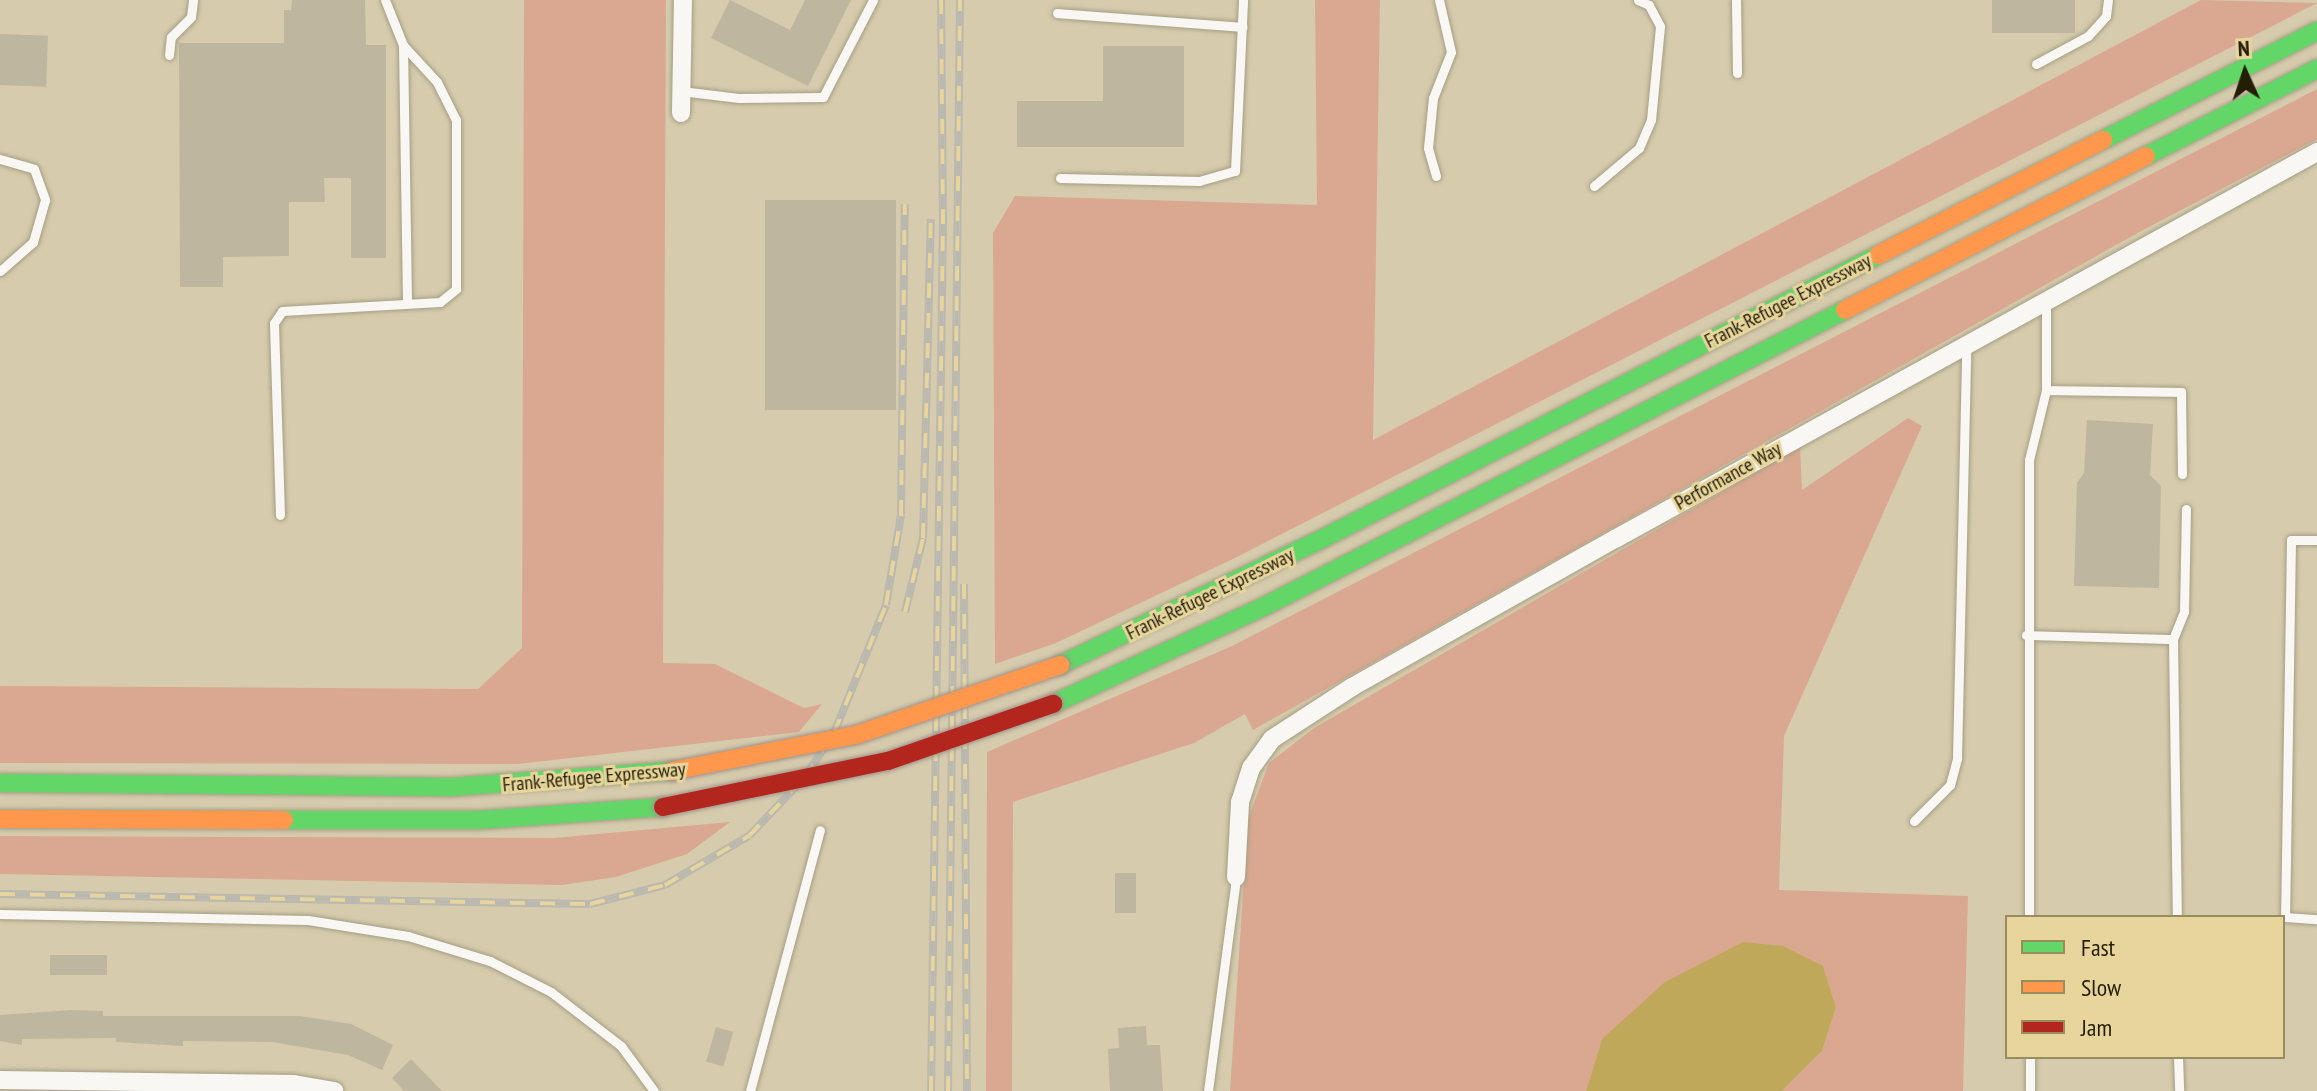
<!DOCTYPE html>
<html>
<head>
<meta charset="utf-8">
<style>
	body { margin:0 }
	#map { position:relative; width:2317px; height:1091px; overflow:hidden; background:#d6ccad; font-family:"PT Sans Narrow",sans-serif }
	div>[style] { position:absolute }
	[style*='--x'] { left:calc(var(--x)*1px); top:calc(var(--y)*1px); width:calc(var(--w)*1px); rotate:calc(var(--a)*1deg) }
	.green>* { inset:0; background:#daa891 }
	.water>* { inset:0; background:#bfa859 }
	.building>* { inset:0; background:#beb69e; transform-origin:0 0 }
	.roads { filter:drop-shadow(0 0 2px #a69e85) drop-shadow(0 0 2px #a69e85) }
	.lane>* { height:9px; margin:-4.5px; padding:0 4.5px; transform-origin:4.5px; border-radius:4.5px; background:#f9f7f3 }
	.street>* { height:18px; margin:-9px; padding:0 9px; transform-origin:9px; border-radius:9px; background:#f9f7f3 }
	.fast>* { height:18px; margin:-9px; padding:0 9px; transform-origin:9px; border-radius:9px; background:#63d668 }
	.slow>* { height:18px; margin:-9px; padding:0 9px; transform-origin:9px; border-radius:9px; background:#ff974d }
	.rail>* { height:8px; margin-top:-4px; transform-origin:0; background:repeating-linear-gradient(90deg,#e7d59c 0 15px,#bab8af 0 30px); box-sizing:border-box; border-block:2px solid #bab8af }
	.bridges { filter:drop-shadow(0 0 2px #a0918a) drop-shadow(0 0 2px #a0918a) }
	.slow-bridge>* { height:18px; margin:-9px; padding:0 9px; transform-origin:9px; border-radius:9px; background:#ff974d }
	.jam-bridge>* { height:18px; margin:-9px; padding:0 9px; transform-origin:9px; border-radius:9px; background:#b3261e }
	span { translate:-50% -50%; white-space:nowrap; text-align:center; line-height:1.15; -webkit-text-stroke:6px #e7d59c; paint-order:stroke }
	.street-label { font-size:20px; color:#251e07 }
	.legend { position:absolute; left:2005px; top:915px; width:280px; height:144px; box-sizing:border-box; background:#e7d59c; border:2px solid #998c60; margin:0; padding:10px 14px; list-style:none; font-size:24px; color:#251e07 }
	.legend li { display:flex; align-items:center; gap:16px; height:40px }
	.legend b { width:40px; border:2px solid #998c60 }
	.north { position:absolute; left:2205px; top:32px; width:80px; height:80px; -webkit-text-stroke:6px #e7d59c; paint-order:stroke; rotate:357deg; font-size:22px; font-weight:700; line-height:32px; text-align:center; color:#251e07 }
	.north::after { content:''; display:block; margin:auto; width:28px; height:36px; background:#251e07; clip-path:polygon(50% 0,100% 100%,50% 72%,0 100%) }
</style>
</head>
<body>
<div id="map">
	<div class="green">
		<i style="clip-path:polygon(524px 0,666px 0,663px 663px,715px 664px,804px 708px,822px 704px,799px 732px,518px 764px,0 763px,0 686px,478px 689px,522px 648px)"></i>
		<i style="clip-path:polygon(1315px 0,1380px 0,1373px 440px,2201px 0,2317px 3px,1235px 558px,1056px 643px,995px 664px,993px 233px,1015px 196px,1317px 205px)"></i>
		<i style="clip-path:polygon(2317px 89px,2317px 139px,2141px 231px,1253px 730px,1245px 714px,1194px 743px,1013px 802px,1012px 1091px,986px 1091px,987px 752px,1232px 646px)"></i>
		<i style="clip-path:polygon(1908px 418px,1922px 426px,1784px 736px,1779px 890px,1968px 896px,1963px 1091px,1782px 1091px,1822px 1051px,1836px 1007px,1823px 966px,1602px 1039px,1586px 1091px,1230px 1091px,1248px 819px,1269px 763px,1314px 728px,1800px 447px,1802px 490px)"></i>
		<i style="clip-path:polygon(730px 822px,687px 854px,616px 877px,562px 885px,0 874px,0 836px,554px 838px)"></i>
	</div>
	<div class="water">
		<i style="clip-path:polygon(1743px 942px,1783px 946px,1823px 966px,1836px 1007px,1822px 1051px,1782px 1091px,1586px 1091px,1602px 1039px,1665px 982px)"></i>
	</div>
	<div class="building">
		<i style="clip-path:polygon(292px 0,365px 0,366px 45px,386px 45px,386px 258px,351px 258px,351px 178px,324px 178px,325px 202px,289px 202px,289px 256px,223px 257px,223px 287px,180px 287px,179px 43px,284px 43px,284px 10px,291px 10px)"></i>
		<i style="clip-path:polygon(730px 0,790px 30px,805px 0,851px 0,808px 86px,711px 38px)"></i>
		<i style="left:1992px;top:0;width:83px;height:33px"></i>
		<i style="left:0;top:34px;width:48px;height:51px;rotate:2deg"></i>
		<i style="clip-path:polygon(1103px 46px,1184px 46px,1184px 147px,1017px 147px,1017px 101px,1103px 101px)"></i>
		<i style="left:765px;top:200px;width:131px;height:210px"></i>
		<i style="clip-path:polygon(2087px 420px,2153px 424px,2150px 475px,2161px 486px,2159px 588px,2074px 586px,2077px 483px,2084px 473px)"></i>
		<i style="left:1115px;top:873px;width:21px;height:40px"></i>
		<i style="left:50px;top:955px;width:57px;height:20px"></i>
		<i style="clip-path:polygon(72px 1010px,103px 1011px,103px 1016px,300px 1016px,351px 1024px,393px 1045px,382px 1070px,348px 1055px,272px 1042px,183px 1041px,183px 1046px,116px 1042px,116px 1038px,22px 1039px,22px 1045px,0 1041px,0 1015px)"></i>
		<i style="clip-path:polygon(1146px 1026px,1147px 1045px,1160px 1045px,1163px 1091px,1110px 1091px,1108px 1049px,1119px 1048px,1118px 1028px)"></i>
		<i style="left:716px;top:1027px;width:18px;height:36px;rotate:16deg"></i>
		<i style="clip-path:polygon(411px 1059px,442px 1091px,404px 1091px,392px 1078px)"></i>
	</div>
	<div class="roads">
		<div class="lane">
			<i style="--x:1736;--y:0;--w:73;--a:89.2"></i>
			<i style="--x:1057;--y:13;--w:186;--a:4.3"></i>
			<i style="--x:403;--y:45;--w:258;--a:89.1"></i>
			<i style="--x:169;--y:55;--w:18;--a:-84"></i>
			<i style="--x:171;--y:37;--w:28;--a:-45"></i>
			<i style="--x:191;--y:17;--w:17;--a:-83"></i>
			<i style="--x:2036;--y:64;--w:59;--a:-28.3"></i>
			<i style="--x:2088;--y:36;--w:27;--a:-48"></i>
			<i style="--x:2106;--y:16;--w:16;--a:-83"></i>
			<i style="--x:681;--y:91;--w:58;--a:6.9"></i>
			<i style="--x:739;--y:98;--w:84;--a:-0.7"></i>
			<i style="--x:823;--y:97;--w:109;--a:-62.7"></i>
			<i style="--x:0;--y:159;--w:35;--a:16"></i>
			<i style="--x:34;--y:169;--w:33;--a:70"></i>
			<i style="--x:45;--y:200;--w:44;--a:105.9"></i>
			<i style="--x:33;--y:242;--w:44;--a:138.7"></i>
			<i style="--x:1436;--y:176;--w:29;--a:-106"></i>
			<i style="--x:1428;--y:148;--w:50;--a:-84.3"></i>
			<i style="--x:1433;--y:98;--w:49;--a:-68.6"></i>
			<i style="--x:1451;--y:52;--w:53;--a:-103"></i>
			<i style="--x:1060;--y:178;--w:139;--a:1.2"></i>
			<i style="--x:1199;--y:181;--w:37;--a:-16"></i>
			<i style="--x:1235;--y:171;--w:171;--a:-87.3"></i>
			<i style="--x:1594;--y:186;--w:59;--a:-40.2"></i>
			<i style="--x:1639;--y:148;--w:30;--a:-67"></i>
			<i style="--x:1651;--y:120;--w:94;--a:-84.5"></i>
			<i style="--x:1660;--y:26;--w:24;--a:-118"></i>
			<i style="--x:1649;--y:5;--w:12;--a:-156"></i>
			<i style="--x:2046;--y:390;--w:135;--a:0.8"></i>
			<i style="--x:2181;--y:392;--w:82;--a:89.3"></i>
			<i style="--x:280;--y:515;--w:192;--a:-91.8"></i>
			<i style="--x:274;--y:323;--w:14;--a:-56"></i>
			<i style="--x:282;--y:311;--w:158;--a:-3.3"></i>
			<i style="--x:440;--y:302;--w:21;--a:-39"></i>
			<i style="--x:456;--y:289;--w:169;--a:-90"></i>
			<i style="--x:456;--y:120;--w:42;--a:-116.6"></i>
			<i style="--x:437;--y:82;--w:50;--a:-132.6"></i>
			<i style="--x:403;--y:45;--w:48;--a:-111.8"></i>
			<i style="--x:2317;--y:540;--w:26;--a:180"></i>
			<i style="--x:2291;--y:540;--w:377;--a:90.9"></i>
			<i style="--x:2285;--y:917;--w:32;--a:4"></i>
			<i style="--x:2026;--y:635;--w:147;--a:1.6"></i>
			<i style="--x:2173;--y:639;--w:278;--a:89.2"></i>
			<i style="--x:2173;--y:639;--w:29;--a:-68"></i>
			<i style="--x:2184;--y:612;--w:103;--a:-88.9"></i>
			<i style="--x:1914;--y:821;--w:51;--a:-45"></i>
			<i style="--x:1950;--y:785;--w:28;--a:-75"></i>
			<i style="--x:1957;--y:758;--w:412;--a:-88.7"></i>
			<i style="--x:0;--y:914;--w:308;--a:1.1"></i>
			<i style="--x:308;--y:920;--w:101;--a:9.1"></i>
			<i style="--x:408;--y:936;--w:86;--a:17"></i>
			<i style="--x:490;--y:961;--w:68;--a:26.9"></i>
			<i style="--x:551;--y:992;--w:88;--a:37.6"></i>
			<i style="--x:621;--y:1046;--w:56;--a:53.7"></i>
			<i style="--x:2029;--y:917;--w:457;--a:-90"></i>
			<i style="--x:2029;--y:460;--w:72;--a:-76.3"></i>
			<i style="--x:2046;--y:390;--w:88;--a:-90"></i>
			<i style="--x:2030;--y:1057;--w:34;--a:90"></i>
			<i style="--x:2178;--y:1057;--w:34;--a:88"></i>
			<i style="--x:750;--y:1091;--w:270;--a:-75"></i>
			<i style="--x:1208;--y:1091;--w:216;--a:-82.5"></i>
		</div>
		<div class="street">
			<i style="--x:681;--y:113;--w:113;--a:-89"></i>
			<i style="--x:1236;--y:877;--w:75;--a:-86.9"></i>
			<i style="--x:1240;--y:802;--w:36;--a:-72"></i>
			<i style="--x:1251;--y:768;--w:36;--a:-54"></i>
			<i style="--x:1272;--y:739;--w:95;--a:-33"></i>
			<i style="--x:1352;--y:687;--w:302;--a:-29.4"></i>
			<i style="--x:1615;--y:539;--w:802;--a:-28.87"></i>
			<i style="--x:0;--y:1080;--w:294;--a:0.8"></i>
			<i style="--x:294;--y:1084;--w:41;--a:9.9"></i>
		</div>
		<div class="fast">
			<i style="--x:2103;--y:140;--w:240;--a:-27"></i>
			<i style="--x:2146;--y:156;--w:192;--a:-27"></i>
			<i style="--x:1060;--y:665;--w:282;--a:-25.7"></i>
			<i style="--x:1314;--y:543;--w:633;--a:-27.05"></i>
			<i style="--x:1053;--y:704;--w:231;--a:-24.8"></i>
			<i style="--x:1263;--y:607;--w:653;--a:-27.04"></i>
			<i style="--x:0;--y:783;--w:452;--a:0.5"></i>
			<i style="--x:452;--y:787;--w:221;--a:-4.2"></i>
			<i style="--x:284;--y:820;--w:194;--a:0"></i>
			<i style="--x:478;--y:820;--w:185;--a:-4"></i>
		</div>
		<div class="slow">
			<i style="--x:1878;--y:255;--w:253;--a:-27.1"></i>
			<i style="--x:1845;--y:310;--w:338;--a:-27.1"></i>
			<i style="--x:0;--y:819;--w:284;--a:0.2"></i>
		</div>
	</div>
	<div class="rail">
		<i style="--x:964;--y:584;--w:507;--a:89.66"></i>
		<i style="--x:905;--y:612;--w:76;--a:-76.3"></i>
		<i style="--x:923;--y:538;--w:319;--a:-88.6"></i>
		<i style="--x:0;--y:894;--w:590;--a:0.97"></i>
		<i style="--x:590;--y:904;--w:77;--a:-14.2"></i>
		<i style="--x:665;--y:885;--w:97;--a:-30.3"></i>
		<i style="--x:749;--y:836;--w:81;--a:-46.5"></i>
		<i style="--x:805;--y:777;--w:53;--a:-56.6"></i>
		<i style="--x:834;--y:733;--w:138;--a:-67.9"></i>
		<i style="--x:886;--y:605;--w:91;--a:-80.5"></i>
		<i style="--x:901;--y:515;--w:311;--a:-89.3"></i>
		<i style="--x:931;--y:1091;--w:867;--a:-89.21"></i>
		<i style="--x:943;--y:224;--w:224;--a:-90.5"></i>
		<i style="--x:948;--y:1091;--w:1091;--a:-89.37"></i>
	</div>
	<div class="bridges">
		<div class="slow-bridge">
			<i style="--x:672;--y:771;--w:187;--a:-11.1"></i>
			<i style="--x:856;--y:735;--w:216;--a:-18.9"></i>
		</div>
		<div class="jam-bridge">
			<i style="--x:663;--y:807;--w:230;--a:-11.6"></i>
			<i style="--x:888;--y:761;--w:175;--a:-19.1"></i>
		</div>
	</div>
	<div class="street-label">
		<span style="left:1788px;top:301px;rotate:-27deg">Frank-Refugee Expressway</span>
		<span style="left:1728px;top:476px;rotate:-29deg">Performance Way</span>
		<span style="left:1210px;top:594px;rotate:-26deg">Frank-Refugee Expressway</span>
		<span style="left:594px;top:777px;rotate:-5deg">Frank-Refugee Expressway</span>
	</div>
	<ul class="legend">
	<li><b style="height:10px;background:#63d668"></b>Fast</li>
	<li><b style="height:10px;background:#ff974d"></b>Slow</li>
	<li><b style="height:10px;background:#b3261e"></b>Jam</li>
	</ul>
	<div class="north">N</div>
</div>
</body>
</html>
